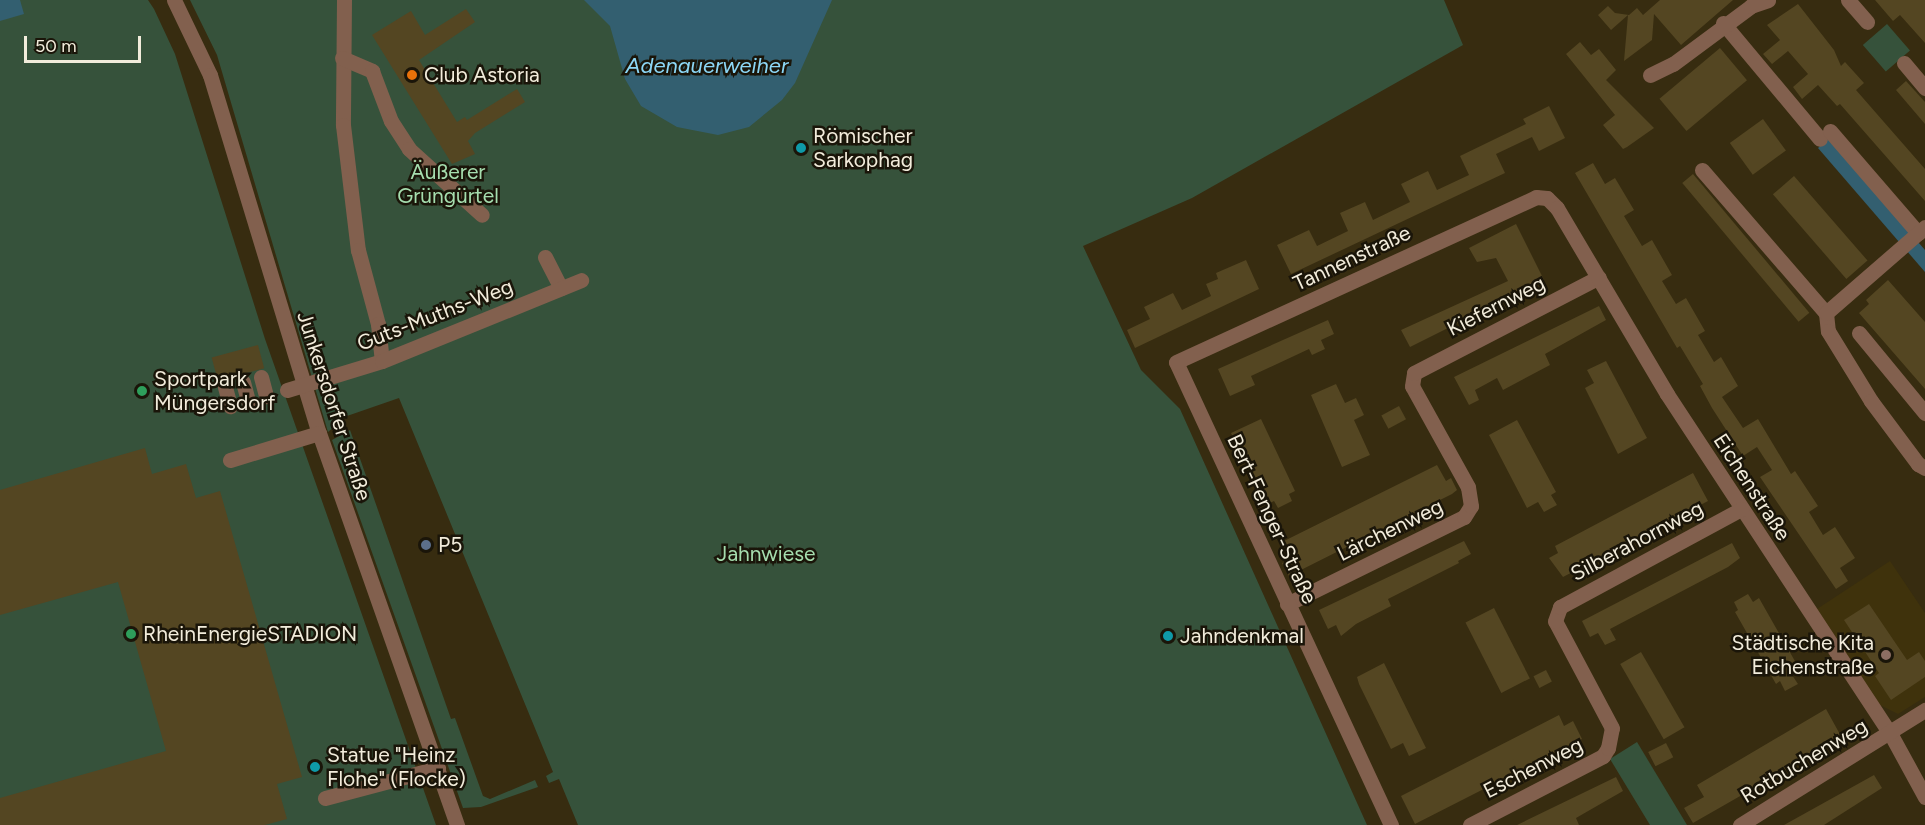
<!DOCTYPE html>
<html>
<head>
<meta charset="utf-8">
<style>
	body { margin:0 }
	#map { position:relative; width:1925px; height:825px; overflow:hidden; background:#372c10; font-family:Figtree,sans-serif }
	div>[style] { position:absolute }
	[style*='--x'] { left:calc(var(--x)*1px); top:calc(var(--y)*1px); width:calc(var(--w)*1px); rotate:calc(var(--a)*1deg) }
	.built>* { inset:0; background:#3f320c }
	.green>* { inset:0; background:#36523b; transform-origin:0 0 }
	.water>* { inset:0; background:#335f70 }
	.building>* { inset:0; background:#544622; transform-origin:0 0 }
	.minor>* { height:15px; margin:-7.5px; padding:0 7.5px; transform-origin:7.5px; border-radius:7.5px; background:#82604e }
	.dots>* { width:16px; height:16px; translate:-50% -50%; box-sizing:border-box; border:3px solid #1a1509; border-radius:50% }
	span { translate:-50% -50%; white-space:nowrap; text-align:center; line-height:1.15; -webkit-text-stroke:5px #1a1509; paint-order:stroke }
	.poi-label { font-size:21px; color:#f2ecdb }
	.left { translate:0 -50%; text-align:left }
	.right { translate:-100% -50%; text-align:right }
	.park-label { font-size:21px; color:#a5ddae }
	.street-label { font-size:21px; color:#f2ecdb }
	.water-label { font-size:22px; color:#8cd7f6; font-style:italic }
	.scale { position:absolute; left:24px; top:36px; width:117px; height:27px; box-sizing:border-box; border:3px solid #f2ecdb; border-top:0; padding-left:8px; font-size:18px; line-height:21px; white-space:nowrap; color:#f2ecdb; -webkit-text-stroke:4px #1a1509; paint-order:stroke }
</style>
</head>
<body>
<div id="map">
	<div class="built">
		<i style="clip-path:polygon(1890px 561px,1925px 613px,1925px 697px,1898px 714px,1880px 705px,1817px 609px)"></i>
	</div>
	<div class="green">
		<i style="clip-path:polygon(0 0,148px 0,154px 9px,175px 54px,265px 339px,436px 825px,0 825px)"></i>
		<i style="clip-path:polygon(190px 0,1444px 0,1463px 45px,1192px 198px,1083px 246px,1141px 370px,1180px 409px,1367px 825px,578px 825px,559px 779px,549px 783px,546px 776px,553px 772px,399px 398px,347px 416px,328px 432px,217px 55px)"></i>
		<i style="left:1887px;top:24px;width:35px;height:32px;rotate:49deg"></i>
		<i style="clip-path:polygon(350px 430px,451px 719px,455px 718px,483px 796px,490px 799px,535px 780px,538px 787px,481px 807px,463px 808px,332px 440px)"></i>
		<i style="clip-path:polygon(1637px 742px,1687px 825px,1650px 825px,1610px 759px)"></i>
	</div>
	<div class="water">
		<i style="clip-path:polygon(0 0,20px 0,24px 14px,0 21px)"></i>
		<i style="clip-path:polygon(584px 0,832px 0,795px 83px,782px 100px,749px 127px,718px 135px,677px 127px,641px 106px,625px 79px,610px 26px)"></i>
		<i style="clip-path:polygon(1828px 139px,1925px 250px,1925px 272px,1818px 148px)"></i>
	</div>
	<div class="building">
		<i style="clip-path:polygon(1660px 0,1733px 0,1681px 45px,1654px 14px,1652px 40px,1624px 61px,1628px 15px,1611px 30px,1598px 15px,1608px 6px,1615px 13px,1629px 15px,1637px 8px,1643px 15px)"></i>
		<i style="clip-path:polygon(1875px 0,1925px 0,1925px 43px,1900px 15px,1893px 21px)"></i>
		<i style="clip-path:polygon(1798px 4px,1834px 50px,1841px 66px,1845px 62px,1864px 83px,1856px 90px,1925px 169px,1925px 201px,1840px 104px,1837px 106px,1818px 85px,1802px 99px,1793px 87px,1808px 74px,1788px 51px,1772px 64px,1763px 54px,1780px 40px,1767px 25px)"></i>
		<i style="clip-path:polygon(466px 9px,475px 22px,419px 60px,457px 122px,465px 117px,467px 120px,517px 89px,525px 102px,475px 133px,468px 141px,475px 154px,452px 164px,372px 35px,411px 11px,425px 35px)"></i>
		<i style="clip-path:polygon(1580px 42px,1591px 55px,1599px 49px,1616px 70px,1606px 80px,1654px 128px,1627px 147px,1623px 149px,1603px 125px,1615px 115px,1566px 54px)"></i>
		<i style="left:1720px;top:48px;width:42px;height:79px;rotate:50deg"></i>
		<i style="clip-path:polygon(1906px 81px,1925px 102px,1925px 124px,1896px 90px)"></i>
		<i style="clip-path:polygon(1549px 106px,1565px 138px,1539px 151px,1532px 137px,1496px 154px,1505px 173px,1291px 274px,1277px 245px,1309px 230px,1317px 246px,1348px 231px,1340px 213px,1365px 202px,1373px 220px,1410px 202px,1401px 184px,1428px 171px,1437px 190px,1469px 175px,1460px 156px,1526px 124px,1523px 119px)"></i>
		<i style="left:1763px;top:119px;width:39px;height:41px;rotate:54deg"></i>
		<i style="clip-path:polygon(1593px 163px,1605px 184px,1615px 178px,1634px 210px,1624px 216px,1642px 246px,1652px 240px,1672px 275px,1662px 281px,1676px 304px,1686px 298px,1705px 331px,1698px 335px,1714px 362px,1721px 357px,1738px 386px,1722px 397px,1743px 428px,1758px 419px,1791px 474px,1795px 471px,1818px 506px,1809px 512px,1823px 535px,1835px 527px,1855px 558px,1840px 568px,1848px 581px,1836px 589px,1760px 477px,1772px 470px,1757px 447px,1743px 456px,1712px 408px,1700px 386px,1703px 384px,1680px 346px,1677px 348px,1575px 173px)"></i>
		<i style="left:1693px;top:174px;width:181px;height:14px;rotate:50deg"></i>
		<i style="left:1794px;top:176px;width:112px;height:28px;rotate:49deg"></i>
		<i style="clip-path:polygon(1516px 224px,1544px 280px,1410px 347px,1401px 330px,1508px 281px,1496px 258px,1477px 262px,1469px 248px)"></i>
		<i style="clip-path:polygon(1246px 260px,1259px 289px,1135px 348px,1127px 330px,1150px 319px,1144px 307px,1173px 293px,1182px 310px,1211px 296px,1206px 284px,1218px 279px,1216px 273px)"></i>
		<i style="clip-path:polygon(1888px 280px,1925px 322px,1925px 389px,1859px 313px,1869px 304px,1866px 300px)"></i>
		<i style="clip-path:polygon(1599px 306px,1606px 320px,1545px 354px,1550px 365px,1503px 390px,1497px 378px,1475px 390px,1479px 400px,1469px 405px,1454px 377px)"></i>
		<i style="clip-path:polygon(1328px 320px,1334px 334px,1321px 340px,1325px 349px,1312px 355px,1309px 349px,1251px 376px,1255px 385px,1230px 396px,1218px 369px)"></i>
		<i style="left:258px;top:345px;width:24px;height:48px;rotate:75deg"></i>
		<i style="clip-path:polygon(1606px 361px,1647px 438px,1618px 454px,1585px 388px,1594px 383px,1587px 370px)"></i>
		<i style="clip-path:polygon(1336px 384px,1345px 403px,1356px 398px,1364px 415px,1354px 420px,1370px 455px,1342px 467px,1311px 395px)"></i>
		<i style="left:1399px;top:406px;width:15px;height:20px;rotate:62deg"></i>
		<i style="clip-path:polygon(1261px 419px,1295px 491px,1289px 494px,1292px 501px,1278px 508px,1274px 501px,1266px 505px,1231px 433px)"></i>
		<i style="clip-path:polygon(1517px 420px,1556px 492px,1551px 495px,1557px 505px,1544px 512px,1538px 502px,1527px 508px,1489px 435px)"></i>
		<i style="clip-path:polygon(145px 448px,152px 474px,186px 464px,196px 498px,220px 491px,302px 777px,277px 784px,287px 819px,265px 825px,0 825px,0 798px,166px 751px,118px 582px,0 615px,0 490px)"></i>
		<i style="clip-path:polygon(1437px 465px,1446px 481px,1451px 478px,1457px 490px,1452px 494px,1289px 576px,1282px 563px,1288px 560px,1280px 543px)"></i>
		<i style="clip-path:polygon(1693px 473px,1708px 501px,1563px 577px,1549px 558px,1558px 553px,1555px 546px)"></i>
		<i style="clip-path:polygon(1464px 541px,1471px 554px,1458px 561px,1459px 563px,1388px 599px,1391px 606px,1356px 624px,1341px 636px,1336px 625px,1328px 629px,1319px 610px)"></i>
		<i style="clip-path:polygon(1732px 543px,1740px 558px,1728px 567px,1610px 629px,1616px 640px,1605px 645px,1598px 633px,1590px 637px,1582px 621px)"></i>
		<i style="clip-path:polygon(1748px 594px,1753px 602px,1759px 598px,1800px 670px,1792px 675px,1798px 684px,1785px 691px,1780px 681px,1776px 684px,1735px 612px,1738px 610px,1734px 602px)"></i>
		<i style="clip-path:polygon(1869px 604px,1907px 660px,1919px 652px,1925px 661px,1925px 677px,1891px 700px,1875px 676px,1879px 673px,1844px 620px)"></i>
		<i style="left:1494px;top:608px;width:79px;height:32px;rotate:63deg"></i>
		<i style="left:1641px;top:652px;width:87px;height:24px;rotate:60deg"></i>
		<i style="clip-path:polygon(1384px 663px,1426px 748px,1409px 756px,1403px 743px,1391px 749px,1359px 684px,1357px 677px)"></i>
		<i style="left:1546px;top:670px;width:13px;height:14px;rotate:63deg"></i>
		<i style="clip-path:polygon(1826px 709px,1842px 738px,1693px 823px,1684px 808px,1704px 797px,1697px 785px)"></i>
		<i style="clip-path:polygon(1559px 715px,1564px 726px,1573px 721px,1582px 739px,1415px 824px,1401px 796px)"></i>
		<i style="left:1666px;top:743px;width:16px;height:20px;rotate:63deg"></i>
		<i style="clip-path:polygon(1874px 775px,1882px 788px,1824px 825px,1784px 825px)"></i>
		<i style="clip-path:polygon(1616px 777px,1623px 791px,1576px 818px,1579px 825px,1517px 825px)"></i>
	</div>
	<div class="minor">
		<i style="--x:174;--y:0;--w:83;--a:64.4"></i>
		<i style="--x:210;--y:75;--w:374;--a:73.1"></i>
		<i style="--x:319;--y:433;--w:416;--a:70.6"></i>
		<i style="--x:344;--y:0;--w:125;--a:90.5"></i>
		<i style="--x:343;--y:125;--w:126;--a:83.2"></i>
		<i style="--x:358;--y:250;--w:77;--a:74.9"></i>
		<i style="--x:378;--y:324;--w:37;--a:84"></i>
		<i style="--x:1848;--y:0;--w:29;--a:49"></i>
		<i style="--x:1723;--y:23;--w:151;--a:50.1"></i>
		<i style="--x:342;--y:58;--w:33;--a:23"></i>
		<i style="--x:372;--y:71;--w:53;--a:69.2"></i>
		<i style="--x:391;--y:121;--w:33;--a:57"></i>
		<i style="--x:409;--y:149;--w:98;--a:42.1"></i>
		<i style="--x:1904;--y:63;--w:33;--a:50"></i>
		<i style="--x:1650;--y:75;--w:25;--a:-26"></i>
		<i style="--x:1673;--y:64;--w:97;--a:-36.6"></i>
		<i style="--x:1751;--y:6;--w:18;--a:-19"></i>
		<i style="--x:1830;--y:131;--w:135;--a:49.2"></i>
		<i style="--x:1702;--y:170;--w:189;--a:49.1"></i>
		<i style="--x:545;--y:257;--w:35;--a:63"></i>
		<i style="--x:1826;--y:313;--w:18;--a:84"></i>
		<i style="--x:1828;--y:331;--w:82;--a:58.4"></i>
		<i style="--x:1871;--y:401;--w:79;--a:53.3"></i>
		<i style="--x:1918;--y:464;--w:8;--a:30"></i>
		<i style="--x:1826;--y:313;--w:131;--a:-41"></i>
		<i style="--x:1859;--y:333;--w:104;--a:50.5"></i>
		<i style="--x:261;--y:377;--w:20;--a:75"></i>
		<i style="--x:243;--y:382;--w:20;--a:75"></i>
		<i style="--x:225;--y:387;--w:20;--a:75"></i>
		<i style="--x:287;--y:390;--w:99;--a:-17"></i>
		<i style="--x:382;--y:361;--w:215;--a:-22.1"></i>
		<i style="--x:230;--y:460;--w:93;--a:-16.9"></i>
		<i style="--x:1287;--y:604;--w:197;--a:-26.2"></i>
		<i style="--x:1464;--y:517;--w:13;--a:-58"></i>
		<i style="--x:1471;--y:506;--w:19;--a:-99"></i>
		<i style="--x:1468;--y:487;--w:115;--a:-119"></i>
		<i style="--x:1412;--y:386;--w:13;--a:-81"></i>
		<i style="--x:1414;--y:373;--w:208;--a:-27.4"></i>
		<i style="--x:325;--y:798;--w:117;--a:-14.9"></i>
		<i style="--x:1391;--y:825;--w:510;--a:-114.91"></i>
		<i style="--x:1176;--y:362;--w:396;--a:-24.6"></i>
		<i style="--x:1536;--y:197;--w:11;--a:5"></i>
		<i style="--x:1547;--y:198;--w:14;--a:45"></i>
		<i style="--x:1557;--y:208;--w:216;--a:59.4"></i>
		<i style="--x:1667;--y:394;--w:406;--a:56.7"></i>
		<i style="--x:1890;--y:733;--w:73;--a:61.3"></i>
		<i style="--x:1470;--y:825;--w:150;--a:-27.4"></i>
		<i style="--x:1603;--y:756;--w:9;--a:-58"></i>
		<i style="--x:1608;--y:748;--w:20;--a:-79"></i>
		<i style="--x:1612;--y:728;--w:121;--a:-118"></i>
		<i style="--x:1555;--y:621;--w:15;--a:-70"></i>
		<i style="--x:1560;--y:607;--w:206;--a:-28.4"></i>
		<i style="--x:1740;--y:825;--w:218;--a:-31.9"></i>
	</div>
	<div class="dots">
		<i style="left:412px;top:75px;background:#e8710a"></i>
		<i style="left:801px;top:148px;background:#0f9aa8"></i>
		<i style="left:142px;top:391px;background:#2e9e5b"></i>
		<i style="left:426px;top:545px;background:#5c6f8a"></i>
		<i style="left:131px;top:634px;background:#2e9e5b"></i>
		<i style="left:1168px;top:636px;background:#0f9aa8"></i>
		<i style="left:1886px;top:655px;background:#8d6e63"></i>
		<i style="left:315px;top:767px;background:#0f9aa8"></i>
	</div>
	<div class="poi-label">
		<span class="left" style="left:424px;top:75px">Club Astoria</span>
		<span class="left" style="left:813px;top:148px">Römischer<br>Sarkophag</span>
		<span class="left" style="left:154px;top:391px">Sportpark<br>Müngersdorf</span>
		<span class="left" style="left:438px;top:545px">P5</span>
		<span class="left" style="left:143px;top:634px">RheinEnergieSTADION</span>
		<span class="left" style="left:1180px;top:636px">Jahndenkmal</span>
		<span class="right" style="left:1874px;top:655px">Städtische Kita<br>Eichenstraße</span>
		<span class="left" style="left:327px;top:767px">Statue "Heinz<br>Flohe" (Flocke)</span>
	</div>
	<div class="park-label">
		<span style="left:448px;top:184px">Äußerer<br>Grüngürtel</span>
		<span style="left:766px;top:554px">Jahnwiese</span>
	</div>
	<div class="street-label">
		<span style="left:1352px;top:258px;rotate:-25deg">Tannenstraße</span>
		<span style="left:1496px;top:306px;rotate:-27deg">Kiefernweg</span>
		<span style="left:435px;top:315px;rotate:-21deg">Guts-Muths-Weg</span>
		<span style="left:334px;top:406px;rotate:72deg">Junkersdorfer Straße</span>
		<span style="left:1752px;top:487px;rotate:57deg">Eichenstraße</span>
		<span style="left:1272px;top:519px;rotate:65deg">Bert-Fenger-Straße</span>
		<span style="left:1390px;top:530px;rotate:-26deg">Lärchenweg</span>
		<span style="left:1637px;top:541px;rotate:-28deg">Silberahornweg</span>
		<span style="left:1804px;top:761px;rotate:-31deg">Rotbuchenweg</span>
		<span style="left:1533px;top:768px;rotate:-27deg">Eschenweg</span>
	</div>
	<div class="water-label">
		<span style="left:707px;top:66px">Adenauerweiher</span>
	</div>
	<div class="scale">50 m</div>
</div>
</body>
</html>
